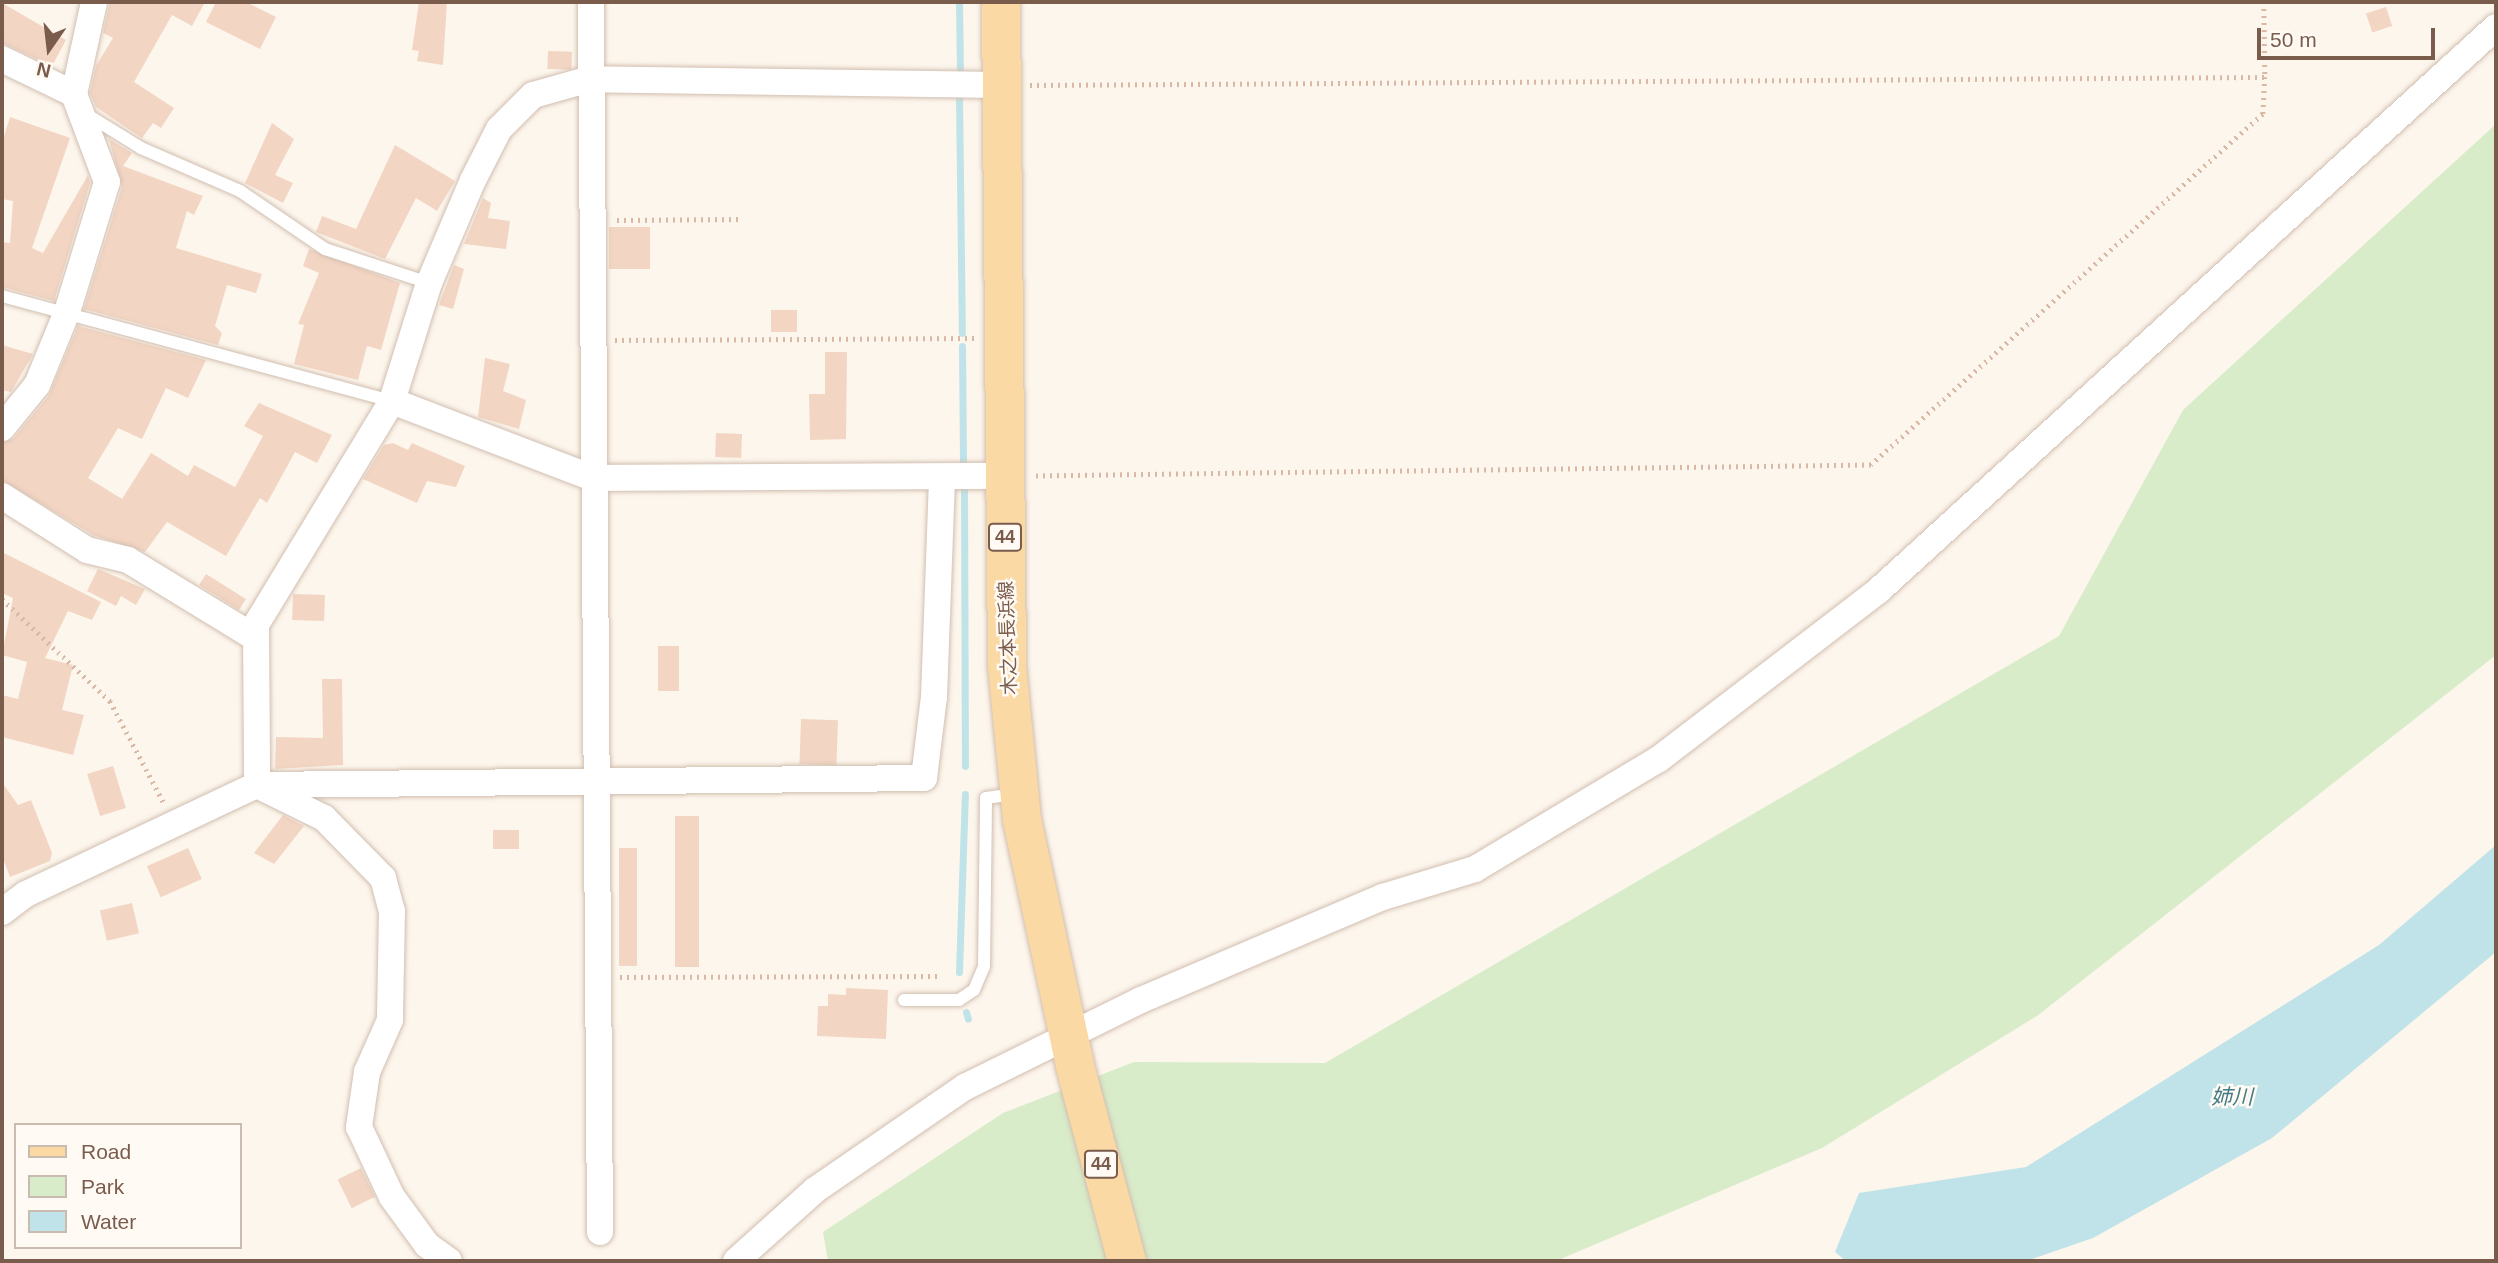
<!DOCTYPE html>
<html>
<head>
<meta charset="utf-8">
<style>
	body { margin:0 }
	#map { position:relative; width:2498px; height:1263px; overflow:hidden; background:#fdf6ec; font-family:Arial,"Noto Sans JP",sans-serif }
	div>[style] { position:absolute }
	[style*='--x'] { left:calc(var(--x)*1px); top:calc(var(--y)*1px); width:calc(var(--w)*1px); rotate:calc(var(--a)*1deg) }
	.green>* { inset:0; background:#d8ecc9 }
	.water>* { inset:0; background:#bfe3e8 }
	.stream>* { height:7px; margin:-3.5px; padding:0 3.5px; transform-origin:3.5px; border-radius:3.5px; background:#bfe3e8 }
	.building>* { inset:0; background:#f3d5c3; transform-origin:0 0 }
	.path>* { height:4.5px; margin-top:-2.25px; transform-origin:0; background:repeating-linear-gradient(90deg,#d9b8a5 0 2px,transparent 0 7px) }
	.roads { filter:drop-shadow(0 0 2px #d1beb0) drop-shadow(0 0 2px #d1beb0) }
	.lane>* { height:12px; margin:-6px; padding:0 6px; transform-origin:6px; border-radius:6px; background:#fff }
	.street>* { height:26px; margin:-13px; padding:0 13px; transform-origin:13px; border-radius:13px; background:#fff }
	.primary>* { height:38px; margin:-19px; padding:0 19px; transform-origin:19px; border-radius:19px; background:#fbd9a5 }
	span { translate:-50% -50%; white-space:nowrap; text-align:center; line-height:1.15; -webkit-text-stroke:5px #fffaf3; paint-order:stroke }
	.shield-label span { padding:2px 5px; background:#fffaf3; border:2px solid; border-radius:5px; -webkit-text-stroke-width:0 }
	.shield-label { font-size:18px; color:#7a5c4d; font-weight:700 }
	.street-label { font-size:19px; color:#7a5c4d }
	.water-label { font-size:21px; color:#437c86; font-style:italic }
	.frame { position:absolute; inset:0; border:4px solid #7a5c4d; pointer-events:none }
	.legend { position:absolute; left:14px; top:1123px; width:228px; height:126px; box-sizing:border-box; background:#fffaf3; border:2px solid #cabbb1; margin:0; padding:9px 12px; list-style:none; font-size:21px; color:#7a5c4d }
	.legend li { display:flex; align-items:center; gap:14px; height:35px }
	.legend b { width:35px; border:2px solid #cabbb1 }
	.north { position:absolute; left:14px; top:14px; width:70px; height:70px; -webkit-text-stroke:5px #fffaf3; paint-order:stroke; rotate:194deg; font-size:19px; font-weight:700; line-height:28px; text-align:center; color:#7a5c4d }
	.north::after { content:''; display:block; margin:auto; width:24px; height:32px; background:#7a5c4d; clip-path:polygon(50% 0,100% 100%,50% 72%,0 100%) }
	.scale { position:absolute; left:2257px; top:28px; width:178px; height:32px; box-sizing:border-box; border:4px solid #7a5c4d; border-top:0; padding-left:9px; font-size:21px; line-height:24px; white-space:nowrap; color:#7a5c4d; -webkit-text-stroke:5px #fffaf3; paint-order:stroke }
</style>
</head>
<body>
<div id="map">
	<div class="green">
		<i style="clip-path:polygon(2496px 124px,2496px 655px,2037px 1016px,1822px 1148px,1556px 1261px,828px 1261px,823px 1232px,1003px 1113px,1134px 1062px,1325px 1063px,2059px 636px,2183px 410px)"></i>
	</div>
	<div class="water">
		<i style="clip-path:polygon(2496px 845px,2496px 952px,2272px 1138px,2093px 1238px,2026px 1261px,1846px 1261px,1835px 1252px,1859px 1193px,2026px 1167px,2379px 945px)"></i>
	</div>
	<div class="stream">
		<i style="--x:959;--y:2;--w:69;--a:89.2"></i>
		<i style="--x:959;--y:96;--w:237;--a:89.3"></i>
		<i style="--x:962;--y:346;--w:114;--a:89.5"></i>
		<i style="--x:964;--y:489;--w:277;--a:89.8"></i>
		<i style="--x:959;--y:972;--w:178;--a:-88.1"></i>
		<i style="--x:966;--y:1012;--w:7;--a:74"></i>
	</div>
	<div class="building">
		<i style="clip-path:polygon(205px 2px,192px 26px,172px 15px,134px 82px,174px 108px,161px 128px,153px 123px,142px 138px,96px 107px,90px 93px,96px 66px,113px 38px,103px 33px,110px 2px)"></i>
		<i style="clip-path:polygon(216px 2px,246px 2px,276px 17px,260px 49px,206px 22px)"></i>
		<i style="clip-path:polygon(419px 2px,447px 2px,443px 65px,417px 61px,419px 51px,412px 50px)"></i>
		<i style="clip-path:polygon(2px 3px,66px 40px,52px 66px,2px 43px)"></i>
		<i style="left:2386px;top:7px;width:20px;height:21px;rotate:72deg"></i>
		<i style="left:548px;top:51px;width:24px;height:18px;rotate:2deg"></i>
		<i style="clip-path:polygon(10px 117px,70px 138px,32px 248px,43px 253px,88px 175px,90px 183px,54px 301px,2px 287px,2px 242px,10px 243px,13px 201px,2px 199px,2px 143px)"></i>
		<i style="clip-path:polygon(272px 123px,294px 139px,275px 175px,293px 183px,283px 203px,245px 183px)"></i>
		<i style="clip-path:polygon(109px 139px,132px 153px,123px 166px,203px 196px,194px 215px,187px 211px,176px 248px,262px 274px,256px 293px,227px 285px,215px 326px,222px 333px,218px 345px,84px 309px,122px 187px)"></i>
		<i style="clip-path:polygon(395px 145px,455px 181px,437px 211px,416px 198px,385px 259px,316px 232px,322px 216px,356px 229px)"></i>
		<i style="clip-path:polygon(483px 198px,491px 203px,488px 218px,510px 221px,506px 249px,464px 244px)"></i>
		<i style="left:650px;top:227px;width:42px;height:41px;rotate:90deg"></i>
		<i style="clip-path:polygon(309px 249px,400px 283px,381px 350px,367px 346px,358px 380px,294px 364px,304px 325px,298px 324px,319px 273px,303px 266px)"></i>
		<i style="clip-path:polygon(454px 265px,464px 269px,453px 309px,439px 305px)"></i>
		<i style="left:771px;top:310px;width:26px;height:22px"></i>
		<i style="clip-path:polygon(78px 326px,206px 360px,188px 398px,166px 388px,142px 439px,118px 428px,88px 478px,122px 499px,151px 453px,188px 476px,194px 465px,235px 487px,263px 436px,244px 426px,259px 403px,332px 435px,317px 463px,295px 452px,267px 503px,260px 498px,226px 556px,167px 522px,145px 552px,93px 535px,2px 480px,2px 443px,14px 438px,49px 395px)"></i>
		<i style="clip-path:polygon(2px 345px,33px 354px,11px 392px,2px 390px)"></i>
		<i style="clip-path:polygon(825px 352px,847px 352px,846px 439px,810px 440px,809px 394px,825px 394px)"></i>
		<i style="clip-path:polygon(485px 358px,510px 364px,503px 391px,526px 400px,519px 429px,478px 417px)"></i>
		<i style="left:716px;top:433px;width:26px;height:24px;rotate:2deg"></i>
		<i style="clip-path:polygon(393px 443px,408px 450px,412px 443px,465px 466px,456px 487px,427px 481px,417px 503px,363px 479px,384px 445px)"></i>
		<i style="clip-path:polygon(2px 552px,101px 602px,92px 620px,68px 611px,45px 658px,73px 665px,62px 710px,84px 715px,73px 755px,2px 737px,2px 695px,18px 699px,27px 662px,2px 655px,13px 598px,2px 593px)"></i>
		<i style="clip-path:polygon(98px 569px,145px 589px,136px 605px,121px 596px,116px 606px,87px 591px)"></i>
		<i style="left:206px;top:574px;width:47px;height:13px;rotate:32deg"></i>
		<i style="left:293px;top:594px;width:32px;height:26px;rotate:2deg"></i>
		<i style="left:658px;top:646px;width:21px;height:45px"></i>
		<i style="clip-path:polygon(322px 679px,342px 679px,343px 765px,275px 769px,276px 737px,323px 738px)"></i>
		<i style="left:801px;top:719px;width:37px;height:45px;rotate:2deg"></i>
		<i style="left:113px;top:766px;width:44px;height:27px;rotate:73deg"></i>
		<i style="clip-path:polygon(2px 782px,18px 805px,31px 800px,52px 853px,50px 861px,10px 877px,2px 856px)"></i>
		<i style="clip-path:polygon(283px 815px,304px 826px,274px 864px,254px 853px)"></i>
		<i style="left:675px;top:816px;width:24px;height:151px"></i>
		<i style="left:493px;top:830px;width:26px;height:19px"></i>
		<i style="left:188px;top:848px;width:34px;height:45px;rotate:66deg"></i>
		<i style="left:619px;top:848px;width:18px;height:118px"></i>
		<i style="left:132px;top:903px;width:31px;height:33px;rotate:77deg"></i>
		<i style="clip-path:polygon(846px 988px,888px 990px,886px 1039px,817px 1036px,818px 1006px,828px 1006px,828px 994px,846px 995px)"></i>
		<i style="left:361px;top:1168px;width:32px;height:26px;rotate:64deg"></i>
	</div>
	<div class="path">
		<i style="--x:2264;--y:2;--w:75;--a:89.2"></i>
		<i style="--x:1030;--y:85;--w:1235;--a:-0.37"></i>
		<i style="--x:2265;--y:77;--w:37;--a:93"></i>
		<i style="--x:2263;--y:114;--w:526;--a:138.16"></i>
		<i style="--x:1871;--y:465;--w:835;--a:179.25"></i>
		<i style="--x:617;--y:220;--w:125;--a:-0.5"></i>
		<i style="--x:615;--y:340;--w:359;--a:-0.3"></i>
		<i style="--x:2;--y:599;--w:149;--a:43.4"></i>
		<i style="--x:110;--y:701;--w:115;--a:62.1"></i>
		<i style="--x:620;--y:977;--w:318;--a:-0.2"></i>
	</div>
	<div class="roads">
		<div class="lane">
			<i style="--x:86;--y:114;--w:65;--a:31.7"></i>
			<i style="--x:141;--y:148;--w:108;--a:23.5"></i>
			<i style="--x:240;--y:191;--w:103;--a:34.3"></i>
			<i style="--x:325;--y:249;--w:109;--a:18.1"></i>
			<i style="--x:2;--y:296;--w:404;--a:15.1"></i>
			<i style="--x:904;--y:1000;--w:55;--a:0"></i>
			<i style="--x:959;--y:1000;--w:18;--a:-34"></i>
			<i style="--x:974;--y:990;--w:25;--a:-67"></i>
			<i style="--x:984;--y:967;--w:169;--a:-89.3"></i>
			<i style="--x:986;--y:798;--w:30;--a:-8"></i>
		</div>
		<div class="street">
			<i style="--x:591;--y:2;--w:1230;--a:89.58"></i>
			<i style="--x:2;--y:59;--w:80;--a:25.9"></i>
			<i style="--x:1001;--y:85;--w:411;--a:-179.2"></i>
			<i style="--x:590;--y:79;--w:59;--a:164.3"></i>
			<i style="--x:533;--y:95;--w:48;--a:135"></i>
			<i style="--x:499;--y:129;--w:57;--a:117"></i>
			<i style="--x:473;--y:180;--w:112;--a:113.1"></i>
			<i style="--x:429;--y:283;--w:124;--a:107.4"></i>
			<i style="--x:392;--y:401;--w:215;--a:21"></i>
			<i style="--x:593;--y:478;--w:410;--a:-0.3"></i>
			<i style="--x:392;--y:401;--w:262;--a:121.3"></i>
			<i style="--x:256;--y:625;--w:160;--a:89.6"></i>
			<i style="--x:257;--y:785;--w:75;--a:26.2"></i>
			<i style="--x:324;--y:818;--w:84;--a:45.5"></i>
			<i style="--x:383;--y:878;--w:34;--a:75"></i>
			<i style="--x:392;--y:911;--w:109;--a:91.1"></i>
			<i style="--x:390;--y:1020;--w:57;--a:113.9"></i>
			<i style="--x:367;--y:1072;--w:56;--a:98.3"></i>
			<i style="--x:359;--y:1127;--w:77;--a:64.8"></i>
			<i style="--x:392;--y:1197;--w:59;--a:53.9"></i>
			<i style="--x:427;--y:1245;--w:27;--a:36"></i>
			<i style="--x:2;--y:428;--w:55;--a:-50.9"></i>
			<i style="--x:37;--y:385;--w:79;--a:-67.7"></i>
			<i style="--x:67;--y:312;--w:136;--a:-72.9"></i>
			<i style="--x:107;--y:182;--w:94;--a:-110.6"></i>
			<i style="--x:74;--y:94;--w:94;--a:-77.7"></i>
			<i style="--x:2;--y:496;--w:101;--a:32.4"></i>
			<i style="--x:87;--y:550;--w:42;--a:13.7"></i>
			<i style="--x:128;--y:560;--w:148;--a:31.4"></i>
			<i style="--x:2;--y:912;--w:30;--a:-37"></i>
			<i style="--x:26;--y:894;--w:255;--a:-25.3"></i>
			<i style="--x:257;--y:785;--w:667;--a:-0.6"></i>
			<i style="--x:924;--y:778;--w:82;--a:-83"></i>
			<i style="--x:934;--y:697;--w:220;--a:-87.9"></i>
			<i style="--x:736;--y:1261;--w:106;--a:-41.9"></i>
			<i style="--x:815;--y:1190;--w:182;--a:-34.5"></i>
			<i style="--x:965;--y:1087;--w:196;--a:-26.3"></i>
			<i style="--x:1141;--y:1000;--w:263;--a:-23.1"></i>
			<i style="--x:1383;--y:897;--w:96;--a:-16.9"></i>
			<i style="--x:1475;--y:869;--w:214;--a:-30.9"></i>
			<i style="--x:1659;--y:759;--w:277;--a:-37.5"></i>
			<i style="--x:1879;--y:590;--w:835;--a:-42.38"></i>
		</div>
		<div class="primary">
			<i style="--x:1001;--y:2;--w:664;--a:89.48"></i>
			<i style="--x:1007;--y:666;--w:155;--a:84.4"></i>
			<i style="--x:1022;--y:820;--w:252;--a:77.8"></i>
			<i style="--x:1075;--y:1066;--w:202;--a:75.1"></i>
		</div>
	</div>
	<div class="shield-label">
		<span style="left:1005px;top:537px">44</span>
		<span style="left:1101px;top:1164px">44</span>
	</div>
	<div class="street-label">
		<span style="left:1008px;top:638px;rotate:-92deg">木之本長浜線</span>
	</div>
	<div class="water-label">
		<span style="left:2232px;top:1097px">姉川</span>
	</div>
	<div class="frame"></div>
	<ul class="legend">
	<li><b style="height:9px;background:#fbd9a5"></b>Road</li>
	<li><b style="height:19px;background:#d8ecc9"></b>Park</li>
	<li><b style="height:19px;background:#bfe3e8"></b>Water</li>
	</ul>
	<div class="north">N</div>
	<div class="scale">50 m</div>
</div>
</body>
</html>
